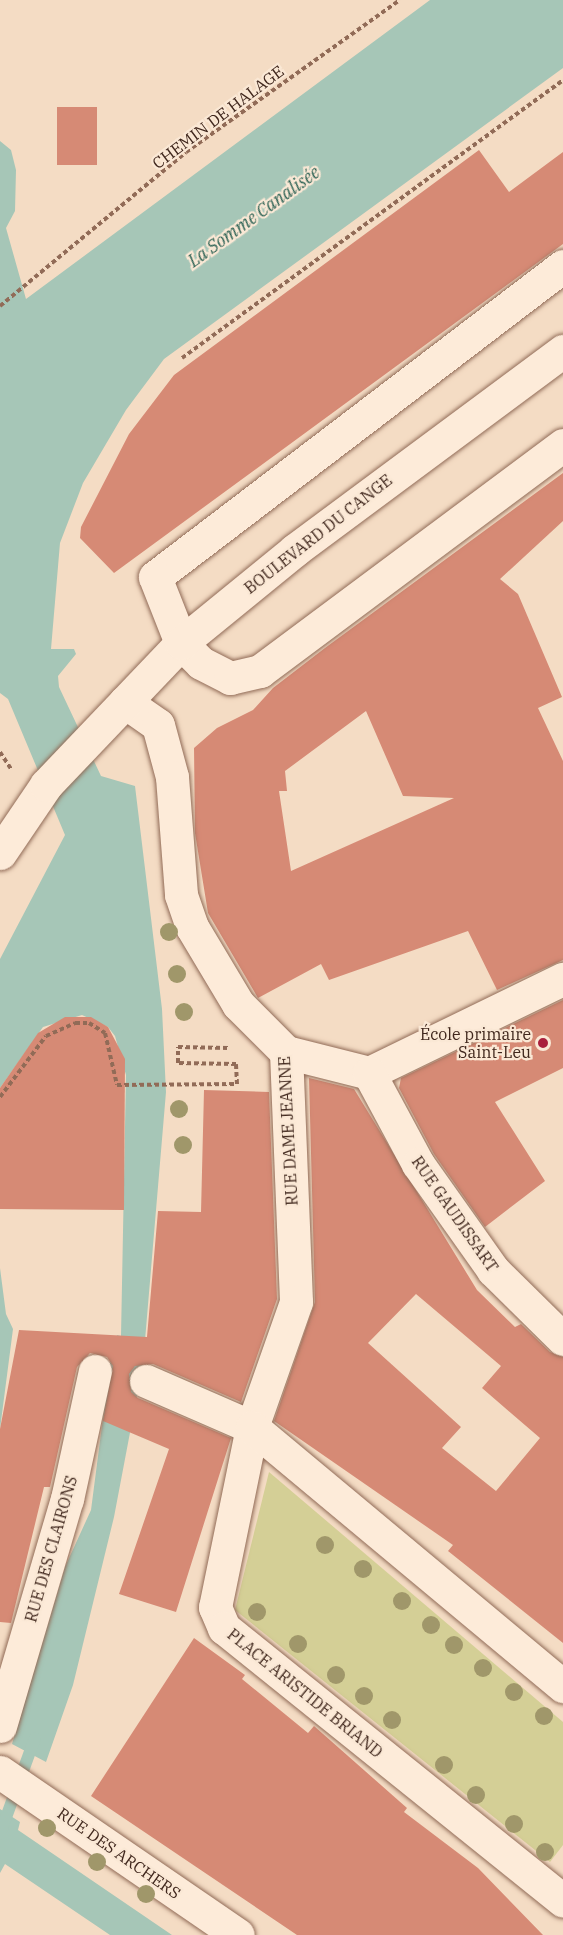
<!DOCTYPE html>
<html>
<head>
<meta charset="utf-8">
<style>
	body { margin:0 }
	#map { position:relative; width:563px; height:1935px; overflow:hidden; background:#f4dcc4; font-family:"IBM Plex Serif",serif }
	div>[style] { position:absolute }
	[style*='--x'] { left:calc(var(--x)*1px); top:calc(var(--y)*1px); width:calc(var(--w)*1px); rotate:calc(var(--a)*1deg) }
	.green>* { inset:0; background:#d4cf96 }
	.water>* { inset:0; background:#a6c6b7 }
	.stream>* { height:12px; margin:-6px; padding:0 6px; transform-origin:6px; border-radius:6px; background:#a6c6b7 }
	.building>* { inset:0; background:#d68a75; transform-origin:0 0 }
	.path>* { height:4px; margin-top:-2px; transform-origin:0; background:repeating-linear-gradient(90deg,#916b57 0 4.5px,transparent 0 7.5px) }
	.roads { filter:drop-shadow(0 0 2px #916b57) drop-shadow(0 0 2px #916b57) }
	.minor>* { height:33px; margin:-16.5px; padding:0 16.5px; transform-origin:16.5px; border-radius:16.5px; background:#fdebd9 }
	.tertiary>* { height:33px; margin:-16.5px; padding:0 16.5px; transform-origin:16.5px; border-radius:16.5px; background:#fdebd9 }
	.trees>* { width:18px; height:18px; margin:-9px; border-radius:50%; background:#a0976a }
	.dots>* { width:16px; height:16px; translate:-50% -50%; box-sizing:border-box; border:3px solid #fae8d5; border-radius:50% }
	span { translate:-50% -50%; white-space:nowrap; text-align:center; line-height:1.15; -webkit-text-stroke:4.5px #fae8d5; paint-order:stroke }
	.street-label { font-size:16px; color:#40271d }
	.poi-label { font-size:16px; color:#40271d }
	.right { translate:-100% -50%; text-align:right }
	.water-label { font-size:18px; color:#2b6153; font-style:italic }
</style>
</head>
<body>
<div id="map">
	<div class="green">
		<i style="clip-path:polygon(269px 1472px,563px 1722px,563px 1845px,550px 1862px,235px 1610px)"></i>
	</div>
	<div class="water">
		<i style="clip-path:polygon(430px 0,563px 0,563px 68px,164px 359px,126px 410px,83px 483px,60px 543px,51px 649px,74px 649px,76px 654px,58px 676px,59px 687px,101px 776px,135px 786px,162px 1009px,166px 1092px,143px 1364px,114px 1517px,73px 1685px,46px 1762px,12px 1744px,65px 1567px,91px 1510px,110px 1364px,117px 1335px,121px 1336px,126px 1075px,115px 1036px,108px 1027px,82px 1015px,43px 1027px,0 1088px,0 959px,65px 835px,8px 699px,0 693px,0 141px,11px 150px,16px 170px,15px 211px,6px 228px,26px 299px)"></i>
		<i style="clip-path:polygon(0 1268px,6px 1314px,13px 1329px,0 1429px)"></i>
		<i style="clip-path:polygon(0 1809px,20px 1822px,18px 1830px,172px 1935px,110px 1935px,5px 1864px,0 1873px)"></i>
	</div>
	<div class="stream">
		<i style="--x:0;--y:1834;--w:102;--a:-70"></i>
	</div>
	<div class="building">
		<i style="left:97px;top:107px;width:58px;height:40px;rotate:90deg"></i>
		<i style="clip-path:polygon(479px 150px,509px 192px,563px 152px,563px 244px,114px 573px,80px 538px,81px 527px,129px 434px,174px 375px)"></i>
		<i style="clip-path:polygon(evenodd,563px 473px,563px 521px,500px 579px,518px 594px,562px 697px,538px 708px,563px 761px,563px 960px,497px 990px,468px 931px,329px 980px,321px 964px,258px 998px,208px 913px,195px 833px,194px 748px,217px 728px,253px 710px,273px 688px,325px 648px,563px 473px,366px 711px,403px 796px,454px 798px,291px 871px,279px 791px,287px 791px,285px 771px,366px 711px)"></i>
		<i style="clip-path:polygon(563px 1000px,563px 1068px,495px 1102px,545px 1181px,485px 1227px,434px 1154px,399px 1088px,401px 1078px)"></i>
		<i style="clip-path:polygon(65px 1017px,91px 1017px,108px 1027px,125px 1059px,124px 1210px,0 1209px,0 1088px,38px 1033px)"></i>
		<i style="clip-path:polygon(evenodd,309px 1078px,354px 1089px,477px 1290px,515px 1327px,521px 1324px,550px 1352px,563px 1357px,563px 1643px,448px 1551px,453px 1545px,274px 1421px,315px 1302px,309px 1078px,416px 1294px,501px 1366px,482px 1388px,540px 1438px,496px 1491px,442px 1448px,461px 1427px,368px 1343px,416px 1294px)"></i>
		<i style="clip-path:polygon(204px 1090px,269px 1092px,277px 1299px,241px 1402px,153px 1364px,135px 1366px,129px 1374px,131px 1392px,138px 1398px,231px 1438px,176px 1612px,119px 1594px,169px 1449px,103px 1421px,113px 1366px,107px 1357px,90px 1353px,77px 1367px,50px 1487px,44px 1487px,11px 1623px,0 1622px,0 1429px,19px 1330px,147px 1337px,158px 1211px,201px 1212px)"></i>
		<i style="clip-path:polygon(194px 1638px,245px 1675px,242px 1679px,308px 1733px,314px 1726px,407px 1808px,404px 1812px,478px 1868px,543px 1935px,297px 1935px,91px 1796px)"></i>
	</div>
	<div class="path">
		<i style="--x:0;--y:306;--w:241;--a:-39.6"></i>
		<i style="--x:186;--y:152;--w:262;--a:-35.4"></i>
		<i style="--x:182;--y:358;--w:472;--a:-36.1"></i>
		<i style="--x:0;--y:752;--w:20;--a:57"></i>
		<i style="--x:0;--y:1097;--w:76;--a:-53"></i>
		<i style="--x:46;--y:1036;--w:32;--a:-24"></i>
		<i style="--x:75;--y:1023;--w:14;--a:0"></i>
		<i style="--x:89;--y:1023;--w:19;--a:32"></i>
		<i style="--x:105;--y:1033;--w:53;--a:77"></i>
		<i style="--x:117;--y:1085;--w:120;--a:-0.5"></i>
		<i style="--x:237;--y:1084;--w:20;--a:-93"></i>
		<i style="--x:236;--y:1064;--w:58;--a:-179"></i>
		<i style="--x:178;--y:1063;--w:16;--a:-90"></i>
		<i style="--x:178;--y:1047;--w:50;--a:1.1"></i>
	</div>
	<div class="roads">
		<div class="minor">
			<i style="--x:563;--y:266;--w:513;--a:142.68"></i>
			<i style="--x:155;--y:577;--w:71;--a:68.5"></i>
			<i style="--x:181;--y:643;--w:28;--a:45"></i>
			<i style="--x:201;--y:663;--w:33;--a:27"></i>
			<i style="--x:230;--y:678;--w:31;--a:-13"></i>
			<i style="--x:260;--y:671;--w:378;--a:-36.7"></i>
			<i style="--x:125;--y:702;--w:40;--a:34.9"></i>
			<i style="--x:158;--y:725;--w:54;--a:74.9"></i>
			<i style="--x:172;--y:777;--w:118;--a:85.6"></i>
			<i style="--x:181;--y:895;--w:34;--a:71"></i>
			<i style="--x:192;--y:927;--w:90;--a:59.1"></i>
			<i style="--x:238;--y:1004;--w:68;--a:45"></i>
			<i style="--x:286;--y:1052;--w:250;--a:87.7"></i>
			<i style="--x:296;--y:1302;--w:133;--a:109.4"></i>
			<i style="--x:252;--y:1427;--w:184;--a:101.6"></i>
			<i style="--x:215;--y:1607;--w:23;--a:67"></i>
			<i style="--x:224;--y:1628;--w:435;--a:38.8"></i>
			<i style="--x:286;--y:1052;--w:86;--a:14.2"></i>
			<i style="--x:369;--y:1073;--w:216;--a:-25.9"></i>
			<i style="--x:369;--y:1073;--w:103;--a:61.7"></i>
			<i style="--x:418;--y:1164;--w:130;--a:54.7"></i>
			<i style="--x:493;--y:1270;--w:98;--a:44.6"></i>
			<i style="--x:146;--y:1381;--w:116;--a:23.5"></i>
			<i style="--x:252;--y:1427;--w:405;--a:39.8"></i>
			<i style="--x:0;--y:1726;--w:237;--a:-73.6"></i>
			<i style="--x:67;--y:1499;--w:131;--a:-77.7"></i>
			<i style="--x:0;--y:1772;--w:288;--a:34.4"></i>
		</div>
		<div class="tertiary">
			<i style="--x:0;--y:853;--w:82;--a:-55.9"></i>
			<i style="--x:46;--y:785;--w:196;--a:-46.4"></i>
			<i style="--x:181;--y:643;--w:147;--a:-39.2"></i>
			<i style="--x:295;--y:550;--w:334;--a:-36.6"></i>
		</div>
	</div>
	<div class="trees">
		<i style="left:169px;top:932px"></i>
		<i style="left:177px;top:974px"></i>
		<i style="left:184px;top:1012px"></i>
		<i style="left:179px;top:1109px"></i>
		<i style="left:183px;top:1145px"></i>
		<i style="left:325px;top:1545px"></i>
		<i style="left:363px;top:1569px"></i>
		<i style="left:402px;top:1601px"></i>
		<i style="left:257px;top:1612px"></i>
		<i style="left:431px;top:1625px"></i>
		<i style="left:298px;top:1644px"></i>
		<i style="left:454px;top:1645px"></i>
		<i style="left:483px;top:1668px"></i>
		<i style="left:336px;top:1675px"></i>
		<i style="left:514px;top:1692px"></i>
		<i style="left:364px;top:1696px"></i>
		<i style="left:544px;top:1716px"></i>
		<i style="left:392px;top:1720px"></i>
		<i style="left:444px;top:1765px"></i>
		<i style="left:476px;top:1795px"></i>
		<i style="left:514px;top:1824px"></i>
		<i style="left:47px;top:1828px"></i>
		<i style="left:545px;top:1852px"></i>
		<i style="left:97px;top:1862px"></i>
		<i style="left:146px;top:1894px"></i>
	</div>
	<div class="dots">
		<i style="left:543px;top:1043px;background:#a91f3c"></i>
	</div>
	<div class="street-label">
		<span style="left:218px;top:117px;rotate:-37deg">CHEMIN DE HALAGE</span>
		<span style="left:318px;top:534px;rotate:-38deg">BOULEVARD DU CANGE</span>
		<span style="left:288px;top:1131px;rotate:-93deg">RUE DAME JEANNE</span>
		<span style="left:455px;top:1214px;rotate:55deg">RUE GAUDISSART</span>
		<span style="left:51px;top:1549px;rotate:-74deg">RUE DES CLAIRONS</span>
		<span style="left:305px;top:1693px;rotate:39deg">PLACE ARISTIDE BRIAND</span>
		<span style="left:119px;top:1853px;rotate:35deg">RUE DES ARCHERS</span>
	</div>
	<div class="poi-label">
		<span class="right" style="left:531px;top:1043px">École primaire<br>Saint-Leu</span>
	</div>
	<div class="water-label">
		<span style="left:254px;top:217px;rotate:-36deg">La Somme Canalisée</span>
	</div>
</div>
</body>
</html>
